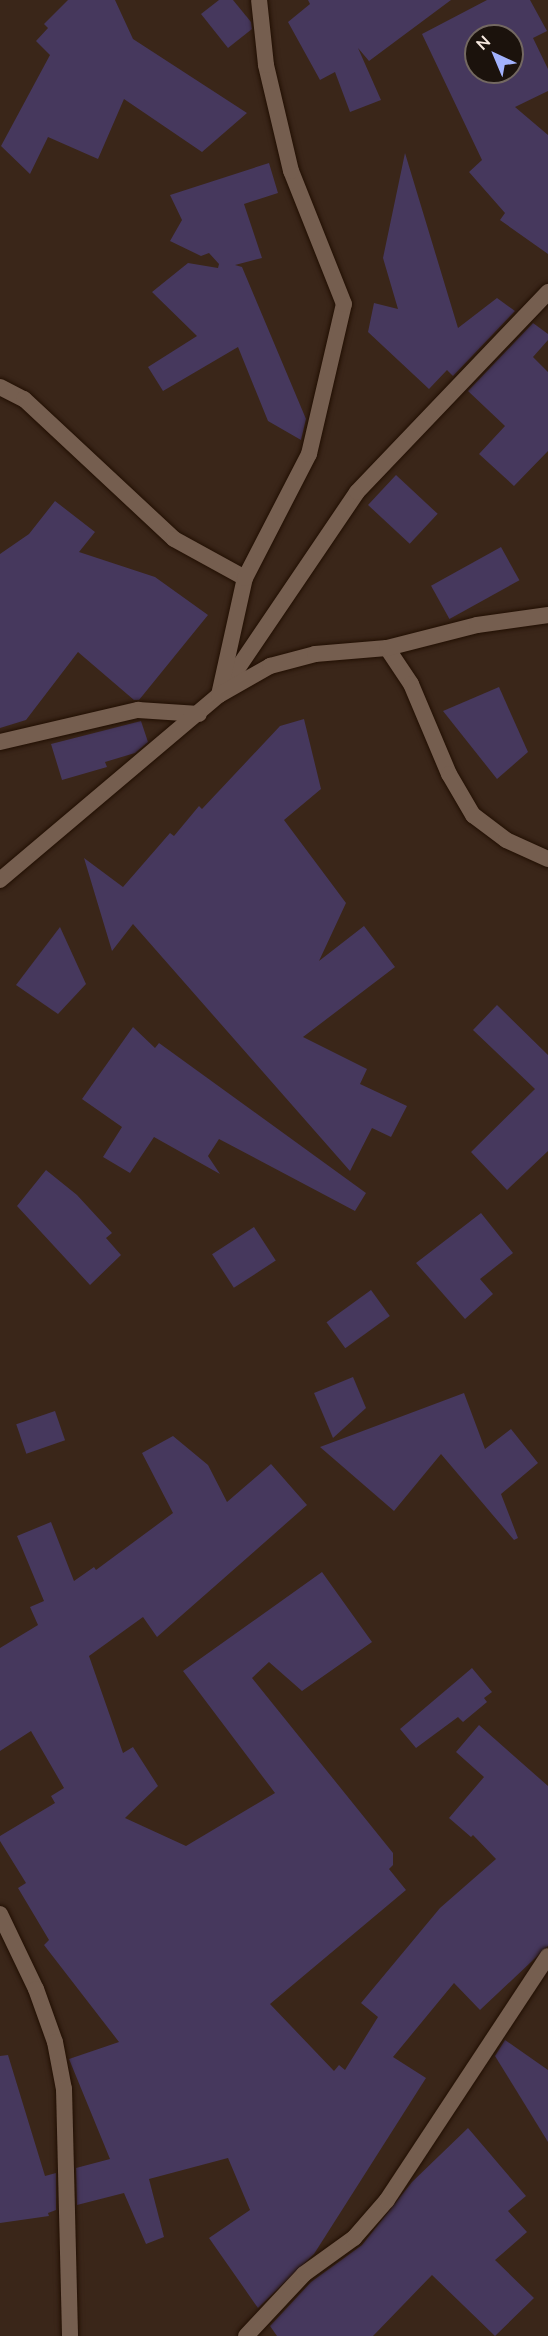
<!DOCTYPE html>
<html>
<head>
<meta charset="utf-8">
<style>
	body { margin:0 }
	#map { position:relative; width:548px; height:2336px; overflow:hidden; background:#3a2619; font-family:Mulish,sans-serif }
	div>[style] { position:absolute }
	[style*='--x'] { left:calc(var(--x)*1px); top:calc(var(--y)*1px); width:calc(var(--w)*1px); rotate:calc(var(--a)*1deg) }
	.building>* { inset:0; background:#46385d; transform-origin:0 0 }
	.roads { filter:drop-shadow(0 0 2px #210f03) drop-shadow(0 0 2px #210f03) }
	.minor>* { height:16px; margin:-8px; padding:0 8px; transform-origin:8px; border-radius:8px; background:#755e4f }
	span { translate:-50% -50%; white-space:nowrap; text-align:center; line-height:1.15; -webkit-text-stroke:4.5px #1b120c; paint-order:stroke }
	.north { position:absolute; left:464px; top:24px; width:60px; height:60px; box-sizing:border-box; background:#1b120c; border:2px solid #736861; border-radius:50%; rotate:316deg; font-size:16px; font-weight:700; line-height:24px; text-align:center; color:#f7e9e0 }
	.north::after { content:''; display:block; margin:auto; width:21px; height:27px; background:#a2b2fd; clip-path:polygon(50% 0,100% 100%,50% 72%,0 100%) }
</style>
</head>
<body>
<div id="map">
	<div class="building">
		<i style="clip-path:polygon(68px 0,115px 0,133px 39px,247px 113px,202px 152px,124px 99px,98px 159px,48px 137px,30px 174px,1px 146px,50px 55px,36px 41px,48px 28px,44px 24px)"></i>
		<i style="clip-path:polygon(219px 0,233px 0,251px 22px,252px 29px,228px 48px,201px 14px)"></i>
		<i style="clip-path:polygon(308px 0,451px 0,369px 61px,358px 48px,381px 100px,350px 112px,335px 72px,320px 80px,288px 22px,310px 4px)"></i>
		<i style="clip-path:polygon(evenodd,487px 0,530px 0,547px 31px,533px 38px,548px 69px,548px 91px,515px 107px,548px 135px,548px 254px,500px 220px,505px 213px,469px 172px,482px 160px,422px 34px,487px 0,476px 36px,512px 36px,512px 72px,476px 72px,476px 36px)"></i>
		<i style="clip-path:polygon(405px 153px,458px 328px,497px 298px,515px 311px,453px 376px,447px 370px,429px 389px,368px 332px,374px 303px,398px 309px,383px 258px)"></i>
		<i style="clip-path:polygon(269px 163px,278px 193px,244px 204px,262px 258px,235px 265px,242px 267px,306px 419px,301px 440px,268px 421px,238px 347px,163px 391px,148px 367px,197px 336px,152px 292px,188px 263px,218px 268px,219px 264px,209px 253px,201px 256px,170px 241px,182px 220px,170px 195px)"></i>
		<i style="clip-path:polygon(533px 323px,548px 334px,548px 340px,533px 357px,548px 372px,548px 451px,514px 486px,479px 454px,505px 426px,468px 391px)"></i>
		<i style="left:396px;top:475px;width:57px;height:41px;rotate:43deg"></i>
		<i style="clip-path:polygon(55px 501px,95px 532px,79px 552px,155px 577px,208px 615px,139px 700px,134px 700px,78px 652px,26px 720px,0 728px,0 554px,29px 534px)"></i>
		<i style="left:501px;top:547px;width:38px;height:80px;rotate:61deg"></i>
		<i style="clip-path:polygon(499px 687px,528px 752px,497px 779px,443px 711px)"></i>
		<i style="clip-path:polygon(304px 719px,321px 789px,284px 820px,346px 903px,319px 961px,364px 926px,395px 967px,303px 1037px,367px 1069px,360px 1084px,407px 1106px,391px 1137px,372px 1128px,350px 1171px,133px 924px,112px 951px,84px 858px,123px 887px,170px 833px,174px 836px,199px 806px,202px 809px,280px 726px)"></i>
		<i style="clip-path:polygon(141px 721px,148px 742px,135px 753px,105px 762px,107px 767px,62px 780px,51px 744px)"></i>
		<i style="clip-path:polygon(60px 927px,86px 984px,58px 1014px,16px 985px)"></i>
		<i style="clip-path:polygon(497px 1005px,548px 1055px,548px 1151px,507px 1190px,471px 1152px,535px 1089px,473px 1030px)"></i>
		<i style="clip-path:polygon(133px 1027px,155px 1048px,159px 1043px,366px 1193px,355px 1211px,219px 1139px,208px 1156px,220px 1174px,154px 1137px,130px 1173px,103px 1157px,122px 1127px,82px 1099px)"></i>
		<i style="clip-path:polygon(46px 1170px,77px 1195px,112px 1233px,106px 1238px,121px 1255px,90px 1285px,17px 1206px)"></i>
		<i style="clip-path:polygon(481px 1213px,513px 1253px,480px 1279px,493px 1294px,465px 1319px,416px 1263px)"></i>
		<i style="left:254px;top:1227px;width:40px;height:50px;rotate:57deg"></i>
		<i style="left:371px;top:1290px;width:32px;height:55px;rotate:54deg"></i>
		<i style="clip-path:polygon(353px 1377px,366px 1408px,333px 1438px,314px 1393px)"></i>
		<i style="clip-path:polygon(464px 1393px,485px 1449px,511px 1429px,538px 1463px,501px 1494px,518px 1538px,514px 1540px,441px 1454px,394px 1511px,320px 1447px)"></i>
		<i style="left:55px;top:1411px;width:31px;height:41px;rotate:71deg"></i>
		<i style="clip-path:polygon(173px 1436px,208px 1465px,227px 1502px,271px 1464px,307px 1505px,157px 1637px,143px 1617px,89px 1656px,123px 1753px,133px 1747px,158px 1786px,125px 1818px,186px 1846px,275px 1793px,183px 1671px,322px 1572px,372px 1642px,302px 1691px,269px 1662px,252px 1678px,393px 1853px,393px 1865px,389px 1869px,406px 1890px,270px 2004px,334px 2071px,339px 2065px,345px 2070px,378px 2017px,361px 2003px,440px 1908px,496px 1859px,473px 1835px,471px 1837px,449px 1818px,484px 1777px,456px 1752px,479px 1725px,548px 1786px,548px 1946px,480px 2010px,454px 1983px,393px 2057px,426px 2078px,314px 2254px,258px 2308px,209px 2238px,250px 2210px,228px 2158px,149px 2179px,164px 2237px,146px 2244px,124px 2193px,77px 2205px,76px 2168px,110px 2159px,69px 2059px,119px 2042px,44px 1945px,49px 1940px,18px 1888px,26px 1883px,0 1841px,0 1836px,55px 1803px,51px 1796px,64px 1788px,31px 1731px,0 1751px,0 1648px,38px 1625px,30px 1607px,44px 1601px,17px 1536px,51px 1522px,74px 1581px,94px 1567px,96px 1570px,173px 1513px,142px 1453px)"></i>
		<i style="clip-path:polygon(472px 1668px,492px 1692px,484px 1698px,487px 1702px,463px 1722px,458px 1717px,416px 1748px,400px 1729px)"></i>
		<i style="clip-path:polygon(505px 2040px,548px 2070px,548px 2142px,495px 2056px)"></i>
		<i style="clip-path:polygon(8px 2055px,45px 2176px,56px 2173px,56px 2210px,48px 2213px,49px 2216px,0 2223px,0 2056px)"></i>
		<i style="clip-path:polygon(468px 2128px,526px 2196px,508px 2211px,527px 2232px,495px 2260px,534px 2298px,495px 2336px,432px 2275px,373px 2336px,277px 2336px,270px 2326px,311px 2282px,362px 2245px,412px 2182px)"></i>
	</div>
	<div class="roads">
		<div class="minor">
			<i style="--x:0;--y:387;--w:27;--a:27"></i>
			<i style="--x:24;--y:399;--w:205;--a:43"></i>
			<i style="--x:174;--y:539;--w:81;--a:28.8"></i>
			<i style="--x:387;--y:648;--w:43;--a:56.3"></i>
			<i style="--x:411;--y:684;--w:98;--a:67.1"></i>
			<i style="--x:449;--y:774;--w:48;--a:59.7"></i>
			<i style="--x:473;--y:815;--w:41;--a:37.1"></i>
			<i style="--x:506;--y:840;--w:46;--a:24.3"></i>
			<i style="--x:225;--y:687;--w:235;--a:-55.9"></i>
			<i style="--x:357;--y:492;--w:277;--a:-46.3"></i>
			<i style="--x:219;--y:695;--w:120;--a:-77.5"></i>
			<i style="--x:245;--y:578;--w:140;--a:-62.7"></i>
			<i style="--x:309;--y:454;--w:154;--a:-76.9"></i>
			<i style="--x:344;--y:304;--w:143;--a:-111.7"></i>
			<i style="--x:291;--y:171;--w:109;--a:-103.3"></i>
			<i style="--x:266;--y:65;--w:65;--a:-96.1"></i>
			<i style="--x:0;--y:742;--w:142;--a:-13.1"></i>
			<i style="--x:138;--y:710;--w:61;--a:3.8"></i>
			<i style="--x:0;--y:880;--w:287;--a:-40.2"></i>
			<i style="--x:219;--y:695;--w:59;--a:-29.6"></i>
			<i style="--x:270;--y:666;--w:47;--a:-14.9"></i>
			<i style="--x:315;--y:654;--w:72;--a:-4.8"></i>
			<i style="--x:387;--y:648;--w:93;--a:-14.3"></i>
			<i style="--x:477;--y:625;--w:72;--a:-8"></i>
			<i style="--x:0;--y:1914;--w:83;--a:64.4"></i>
			<i style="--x:36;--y:1989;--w:56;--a:70.3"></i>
			<i style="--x:55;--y:2042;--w:48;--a:79.2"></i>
			<i style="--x:64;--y:2089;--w:247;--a:88.6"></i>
			<i style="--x:246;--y:2336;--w:85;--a:-46.9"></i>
			<i style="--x:304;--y:2274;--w:62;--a:-35.8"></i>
			<i style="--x:354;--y:2238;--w:50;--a:-49"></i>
			<i style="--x:387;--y:2200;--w:292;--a:-56.6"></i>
		</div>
	</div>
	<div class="north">N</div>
</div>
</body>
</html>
